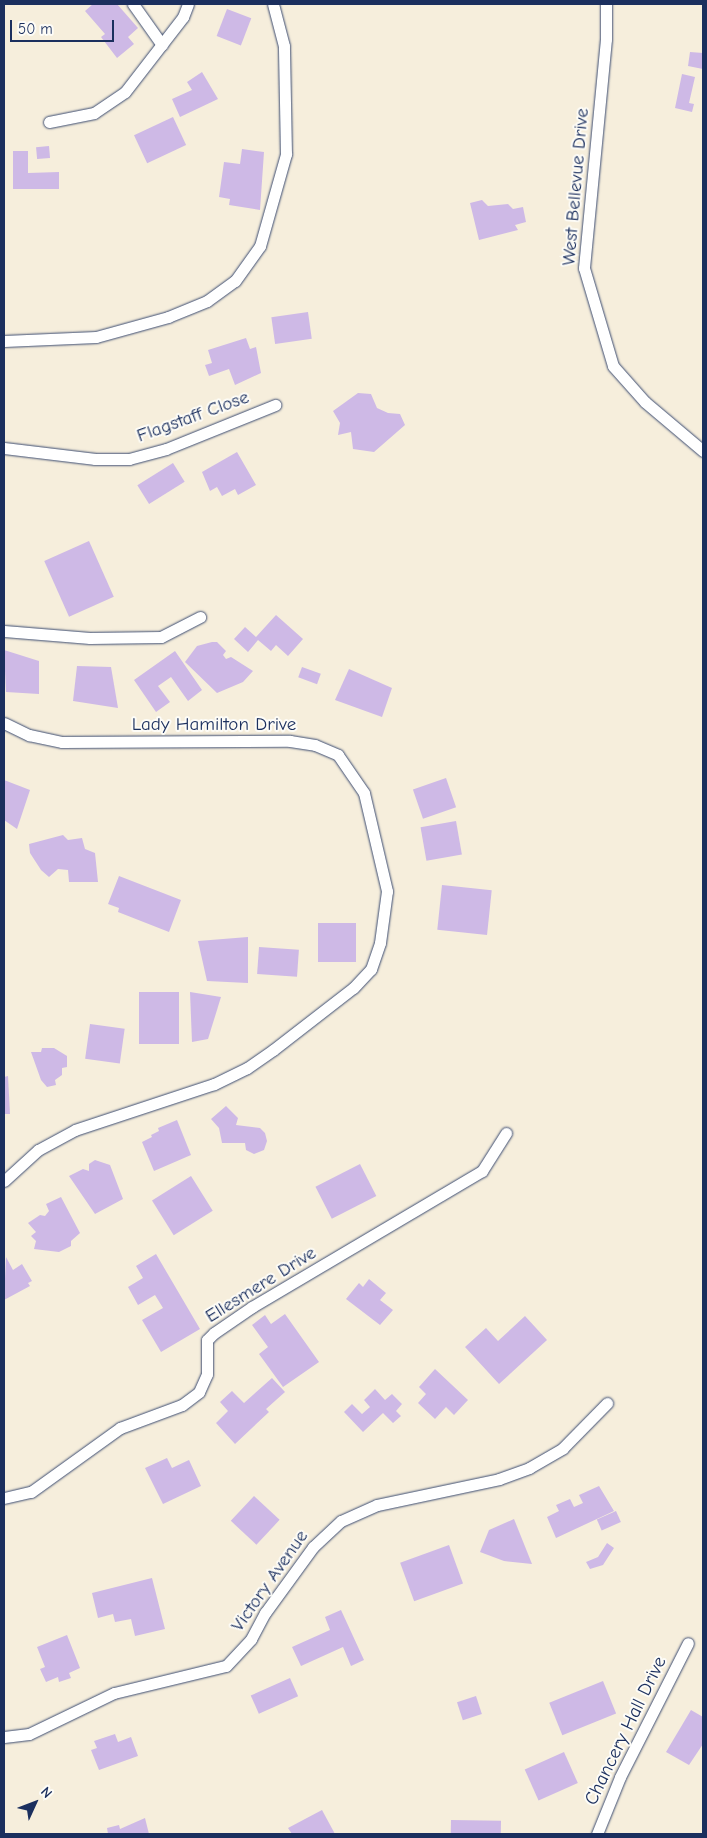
<!DOCTYPE html>
<html>
<head>
<meta charset="utf-8">
<style>
	body { margin:0 }
	#map { position:relative; width:707px; height:1838px; overflow:hidden; background:#f6eedc; font-family:"Comic Neue",sans-serif }
	div>[style] { position:absolute }
	[style*='--x'] { left:calc(var(--x)*1px); top:calc(var(--y)*1px); width:calc(var(--w)*1px); rotate:calc(var(--a)*1deg) }
	.building>* { inset:0; background:#ceb9e6; transform-origin:0 0 }
	.roads { filter:drop-shadow(0 0 1px #3c4c71) drop-shadow(0 0 1px #3c4c71) }
	.street>* { height:11px; margin:-5.5px; padding:0 5.5px; transform-origin:5.5px; border-radius:5.5px; background:#fff }
	span { translate:-50% -50%; white-space:nowrap; text-align:center; line-height:1.15; -webkit-text-stroke:4px #fdfcf7; paint-order:stroke }
	.street-label { font-size:19px; color:#1b2f5e }
	.frame { position:absolute; inset:0; border:5px solid #1b2f5e; pointer-events:none }
	.north { position:absolute; left:10px; top:1778px; width:50px; height:50px; -webkit-text-stroke:4px #fdfcf7; paint-order:stroke; rotate:47deg; font-size:14px; font-weight:700; line-height:20px; text-align:center; color:#1b2f5e }
	.north::after { content:''; display:block; margin:auto; width:18px; height:22px; background:#1b2f5e; clip-path:polygon(50% 0,100% 100%,50% 72%,0 100%) }
	.scale { position:absolute; left:10px; top:20px; width:104px; height:22px; box-sizing:border-box; border:2px solid #1b2f5e; border-top:0; padding-left:6px; font-size:15px; line-height:18px; white-space:nowrap; color:#1b2f5e; -webkit-text-stroke:4px #fdfcf7; paint-order:stroke }
</style>
</head>
<body>
<div id="map">
	<div class="building">
		<i style="clip-path:polygon(93px 4px,117px 4px,138px 28px,128px 37px,134px 44px,117px 58px,101px 37px,105px 34px,85px 11px)"></i>
		<i style="left:227px;top:9px;width:26px;height:29px;rotate:21deg"></i>
		<i style="clip-path:polygon(690px 52px,703px 53px,703px 69px,688px 66px)"></i>
		<i style="clip-path:polygon(202px 72px,218px 99px,180px 117px,172px 99px,192px 90px,187px 82px)"></i>
		<i style="clip-path:polygon(682px 74px,695px 77px,689px 103px,694px 104px,692px 112px,675px 108px)"></i>
		<i style="left:173px;top:117px;width:31px;height:43px;rotate:65deg"></i>
		<i style="left:49px;top:146px;width:12px;height:13px;rotate:85deg"></i>
		<i style="clip-path:polygon(242px 149px,264px 152px,260px 210px,229px 205px,230px 199px,219px 197px,224px 162px,240px 164px)"></i>
		<i style="clip-path:polygon(13px 151px,28px 151px,28px 173px,59px 172px,59px 189px,13px 189px)"></i>
		<i style="clip-path:polygon(482px 200px,488px 206px,508px 204px,513px 209px,523px 207px,526px 222px,515px 225px,518px 230px,479px 240px,470px 203px)"></i>
		<i style="left:308px;top:312px;width:27px;height:37px;rotate:82deg"></i>
		<i style="clip-path:polygon(246px 338px,250px 349px,256px 347px,261px 373px,235px 385px,229px 369px,209px 376px,205px 365px,212px 363px,208px 350px)"></i>
		<i style="clip-path:polygon(358px 393px,371px 394px,377px 408px,388px 413px,400px 414px,405px 425px,374px 452px,353px 449px,351px 432px,338px 435px,340px 423px,333px 411px)"></i>
		<i style="clip-path:polygon(237px 452px,256px 485px,238px 495px,235px 489px,222px 496px,217px 487px,210px 491px,202px 472px)"></i>
		<i style="left:173px;top:463px;width:22px;height:42px;rotate:58deg"></i>
		<i style="left:89px;top:541px;width:61px;height:49px;rotate:66deg"></i>
		<i style="clip-path:polygon(276px 615px,303px 639px,288px 656px,276px 645px,271px 651px,258px 640px,248px 652px,234px 639px,245px 627px,256px 637px)"></i>
		<i style="clip-path:polygon(212px 642px,217px 642px,226px 651px,223px 655px,226px 659px,231px 657px,253px 671px,243px 682px,217px 693px,185px 662px,197px 646px)"></i>
		<i style="clip-path:polygon(4px 650px,39px 661px,39px 694px,6px 692px)"></i>
		<i style="clip-path:polygon(175px 651px,202px 690px,188px 701px,171px 677px,158px 686px,170px 702px,156px 712px,134px 680px)"></i>
		<i style="clip-path:polygon(77px 666px,111px 667px,118px 708px,73px 701px)"></i>
		<i style="left:302px;top:667px;width:20px;height:11px;rotate:20deg"></i>
		<i style="clip-path:polygon(349px 669px,392px 688px,382px 717px,335px 700px)"></i>
		<i style="left:446px;top:778px;width:31px;height:35px;rotate:71deg"></i>
		<i style="clip-path:polygon(4px 780px,30px 790px,17px 829px,4px 820px)"></i>
		<i style="left:456px;top:821px;width:34px;height:36px;rotate:80deg"></i>
		<i style="clip-path:polygon(63px 835px,68px 840px,82px 838px,85px 849px,95px 853px,98px 882px,69px 882px,68px 870px,58px 869px,49px 877px,41px 870px,30px 853px,29px 844px)"></i>
		<i style="clip-path:polygon(119px 876px,181px 900px,169px 932px,118px 912px,119px 908px,108px 904px)"></i>
		<i style="left:442px;top:885px;width:50px;height:45px;rotate:6deg"></i>
		<i style="left:318px;top:923px;width:38px;height:39px"></i>
		<i style="clip-path:polygon(248px 937px,248px 983px,207px 981px,198px 941px)"></i>
		<i style="left:259px;top:947px;width:40px;height:27px;rotate:4deg"></i>
		<i style="left:179px;top:992px;width:52px;height:40px;rotate:90deg"></i>
		<i style="clip-path:polygon(190px 992px,221px 997px,208px 1039px,192px 1042px)"></i>
		<i style="left:90px;top:1024px;width:35px;height:35px;rotate:8deg"></i>
		<i style="clip-path:polygon(42px 1048px,54px 1048px,67px 1056px,67px 1067px,62px 1068px,62px 1075px,55px 1080px,56px 1085px,47px 1087px,41px 1080px,31px 1052px,41px 1052px)"></i>
		<i style="clip-path:polygon(8px 1076px,10px 1114px,4px 1114px,4px 1077px)"></i>
		<i style="clip-path:polygon(226px 1106px,238px 1118px,236px 1125px,260px 1128px,265px 1133px,267px 1141px,264px 1150px,254px 1154px,246px 1150px,245px 1143px,222px 1143px,219px 1128px,211px 1119px)"></i>
		<i style="clip-path:polygon(177px 1120px,191px 1155px,154px 1171px,142px 1142px,152px 1137px,151px 1135px,159px 1131px,158px 1128px)"></i>
		<i style="clip-path:polygon(95px 1160px,110px 1165px,123px 1199px,95px 1214px,69px 1176px,83px 1169px,89px 1171px,89px 1164px)"></i>
		<i style="left:360px;top:1164px;width:36px;height:50px;rotate:63deg"></i>
		<i style="left:191px;top:1176px;width:41px;height:46px;rotate:58deg"></i>
		<i style="clip-path:polygon(61px 1197px,80px 1233px,71px 1241px,71px 1246px,59px 1252px,34px 1249px,36px 1241px,31px 1236px,36px 1232px,28px 1223px,40px 1215px,45px 1216px,49px 1211px,46px 1204px)"></i>
		<i style="clip-path:polygon(156px 1254px,200px 1329px,161px 1352px,142px 1320px,163px 1308px,155px 1295px,138px 1305px,128px 1287px,143px 1278px,136px 1266px)"></i>
		<i style="clip-path:polygon(6px 1257px,13px 1270px,22px 1264px,32px 1281px,28px 1283px,30px 1286px,4px 1300px)"></i>
		<i style="clip-path:polygon(369px 1279px,386px 1293px,380px 1300px,393px 1310px,380px 1325px,346px 1299px,359px 1283px,363px 1287px)"></i>
		<i style="clip-path:polygon(285px 1314px,319px 1362px,283px 1387px,259px 1354px,268px 1347px,252px 1325px,265px 1315px,271px 1324px)"></i>
		<i style="clip-path:polygon(525px 1316px,547px 1340px,499px 1384px,465px 1347px,486px 1328px,498px 1341px)"></i>
		<i style="clip-path:polygon(435px 1369px,468px 1400px,454px 1415px,446px 1407px,435px 1419px,418px 1403px,426px 1394px,419px 1387px)"></i>
		<i style="clip-path:polygon(272px 1378px,285px 1392px,266px 1409px,269px 1412px,235px 1444px,216px 1423px,228px 1411px,220px 1402px,232px 1391px,244px 1403px)"></i>
		<i style="clip-path:polygon(375px 1389px,385px 1400px,392px 1394px,402px 1404px,396px 1411px,401px 1416px,393px 1423px,383px 1413px,363px 1432px,344px 1412px,352px 1404px,362px 1414px,370px 1407px,364px 1400px)"></i>
		<i style="clip-path:polygon(167px 1458px,172px 1468px,189px 1460px,201px 1486px,163px 1504px,145px 1468px)"></i>
		<i style="clip-path:polygon(599px 1486px,614px 1511px,556px 1538px,547px 1517px,559px 1511px,556px 1505px,570px 1499px,574px 1507px,583px 1503px,579px 1495px)"></i>
		<i style="left:254px;top:1496px;width:35px;height:34px;rotate:43deg"></i>
		<i style="left:616px;top:1511px;width:12px;height:21px;rotate:66deg"></i>
		<i style="clip-path:polygon(514px 1519px,532px 1564px,504px 1561px,480px 1552px,489px 1530px)"></i>
		<i style="clip-path:polygon(607px 1543px,614px 1548px,603px 1565px,590px 1569px,586px 1562px,598px 1557px)"></i>
		<i style="left:449px;top:1545px;width:41px;height:52px;rotate:70deg"></i>
		<i style="clip-path:polygon(152px 1578px,165px 1629px,135px 1636px,131px 1619px,115px 1622px,113px 1614px,98px 1618px,92px 1593px)"></i>
		<i style="clip-path:polygon(341px 1610px,364px 1660px,351px 1666px,343px 1647px,301px 1666px,292px 1647px,330px 1630px,325px 1617px)"></i>
		<i style="clip-path:polygon(67px 1635px,80px 1668px,69px 1673px,71px 1678px,59px 1682px,58px 1677px,46px 1682px,40px 1669px,45px 1667px,37px 1647px)"></i>
		<i style="left:290px;top:1678px;width:20px;height:43px;rotate:66deg"></i>
		<i style="left:603px;top:1681px;width:35px;height:58px;rotate:68deg"></i>
		<i style="left:476px;top:1696px;width:19px;height:20px;rotate:72deg"></i>
		<i style="clip-path:polygon(691px 1710px,703px 1717px,703px 1744px,689px 1765px,666px 1752px)"></i>
		<i style="clip-path:polygon(115px 1734px,118px 1742px,131px 1737px,138px 1756px,99px 1770px,91px 1750px,97px 1748px,94px 1741px)"></i>
		<i style="left:564px;top:1752px;width:34px;height:43px;rotate:66deg"></i>
		<i style="clip-path:polygon(322px 1810px,335px 1834px,292px 1834px,288px 1828px)"></i>
		<i style="clip-path:polygon(145px 1818px,149px 1834px,108px 1834px,107px 1828px,119px 1825px,120px 1829px)"></i>
		<i style="left:451px;top:1820px;width:50px;height:14px;rotate:1deg"></i>
	</div>
	<div class="roads">
		<div class="street">
			<i style="--x:133;--y:4;--w:50;--a:54.7"></i>
			<i style="--x:606;--y:4;--w:35;--a:90"></i>
			<i style="--x:606;--y:39;--w:230;--a:95.5"></i>
			<i style="--x:584;--y:268;--w:102;--a:73.5"></i>
			<i style="--x:613;--y:366;--w:48;--a:48.4"></i>
			<i style="--x:645;--y:402;--w:76;--a:40.2"></i>
			<i style="--x:49;--y:122;--w:46;--a:-11.3"></i>
			<i style="--x:94;--y:113;--w:37;--a:-34"></i>
			<i style="--x:125;--y:92;--w:95;--a:-52.3"></i>
			<i style="--x:183;--y:17;--w:14;--a:-69"></i>
			<i style="--x:4;--y:341;--w:92;--a:-2.5"></i>
			<i style="--x:96;--y:337;--w:75;--a:-15.5"></i>
			<i style="--x:168;--y:317;--w:42;--a:-22.3"></i>
			<i style="--x:207;--y:301;--w:34;--a:-36"></i>
			<i style="--x:235;--y:281;--w:43;--a:-54.5"></i>
			<i style="--x:260;--y:246;--w:96;--a:-74.2"></i>
			<i style="--x:286;--y:154;--w:108;--a:-91.1"></i>
			<i style="--x:284;--y:46;--w:43;--a:-104.7"></i>
			<i style="--x:4;--y:448;--w:92;--a:6.9"></i>
			<i style="--x:95;--y:459;--w:34;--a:0"></i>
			<i style="--x:129;--y:459;--w:38;--a:-15"></i>
			<i style="--x:166;--y:449;--w:118;--a:-22"></i>
			<i style="--x:4;--y:631;--w:86;--a:4.7"></i>
			<i style="--x:90;--y:638;--w:71;--a:-0.8"></i>
			<i style="--x:161;--y:637;--w:44;--a:-27.1"></i>
			<i style="--x:4;--y:723;--w:28;--a:26"></i>
			<i style="--x:29;--y:735;--w:34;--a:12"></i>
			<i style="--x:62;--y:742;--w:228;--a:-0.3"></i>
			<i style="--x:290;--y:741;--w:25;--a:9"></i>
			<i style="--x:315;--y:745;--w:25;--a:23"></i>
			<i style="--x:338;--y:755;--w:46;--a:55.6"></i>
			<i style="--x:364;--y:793;--w:101;--a:76.8"></i>
			<i style="--x:387;--y:891;--w:52;--a:97.7"></i>
			<i style="--x:380;--y:943;--w:28;--a:109"></i>
			<i style="--x:371;--y:969;--w:26;--a:133"></i>
			<i style="--x:353;--y:988;--w:101;--a:142.2"></i>
			<i style="--x:273;--y:1050;--w:32;--a:145"></i>
			<i style="--x:247;--y:1068;--w:37;--a:154"></i>
			<i style="--x:214;--y:1084;--w:146;--a:161.7"></i>
			<i style="--x:75;--y:1130;--w:42;--a:151.6"></i>
			<i style="--x:38;--y:1150;--w:46;--a:137.6"></i>
			<i style="--x:4;--y:1498;--w:28;--a:-13"></i>
			<i style="--x:31;--y:1492;--w:110;--a:-35.7"></i>
			<i style="--x:120;--y:1428;--w:66;--a:-20.4"></i>
			<i style="--x:182;--y:1405;--w:21;--a:-37"></i>
			<i style="--x:199;--y:1392;--w:20;--a:-66"></i>
			<i style="--x:207;--y:1374;--w:34;--a:-90"></i>
			<i style="--x:207;--y:1340;--w:10;--a:-45"></i>
			<i style="--x:214;--y:1333;--w:46;--a:-34.4"></i>
			<i style="--x:252;--y:1307;--w:267;--a:-30.6"></i>
			<i style="--x:482;--y:1171;--w:45;--a:-57.7"></i>
			<i style="--x:4;--y:1737;--w:25;--a:-7"></i>
			<i style="--x:29;--y:1734;--w:94;--a:-25.8"></i>
			<i style="--x:114;--y:1693;--w:115;--a:-13.6"></i>
			<i style="--x:226;--y:1666;--w:37;--a:-47"></i>
			<i style="--x:251;--y:1639;--w:30;--a:-62"></i>
			<i style="--x:265;--y:1613;--w:82;--a:-54"></i>
			<i style="--x:313;--y:1547;--w:38;--a:-43"></i>
			<i style="--x:341;--y:1521;--w:39;--a:-24"></i>
			<i style="--x:377;--y:1505;--w:125;--a:-12"></i>
			<i style="--x:499;--y:1479;--w:32;--a:-20"></i>
			<i style="--x:529;--y:1468;--w:39;--a:-30"></i>
			<i style="--x:563;--y:1448;--w:63;--a:-45.6"></i>
			<i style="--x:597;--y:1834;--w:61;--a:-68"></i>
			<i style="--x:620;--y:1777;--w:150;--a:-63.1"></i>
		</div>
	</div>
	<div class="street-label">
		<span style="left:576px;top:187px;rotate:-85deg">West Bellevue Drive</span>
		<span style="left:193px;top:417px;rotate:-20deg">Flagstaff Close</span>
		<span style="left:214px;top:725px">Lady Hamilton Drive</span>
		<span style="left:261px;top:1285px;rotate:-32deg">Ellesmere Drive</span>
		<span style="left:270px;top:1581px;rotate:-55deg">Victory Avenue</span>
		<span style="left:626px;top:1731px;rotate:-64deg">Chancery Hall Drive</span>
	</div>
	<div class="frame"></div>
	<div class="north">N</div>
	<div class="scale">50 m</div>
</div>
</body>
</html>
